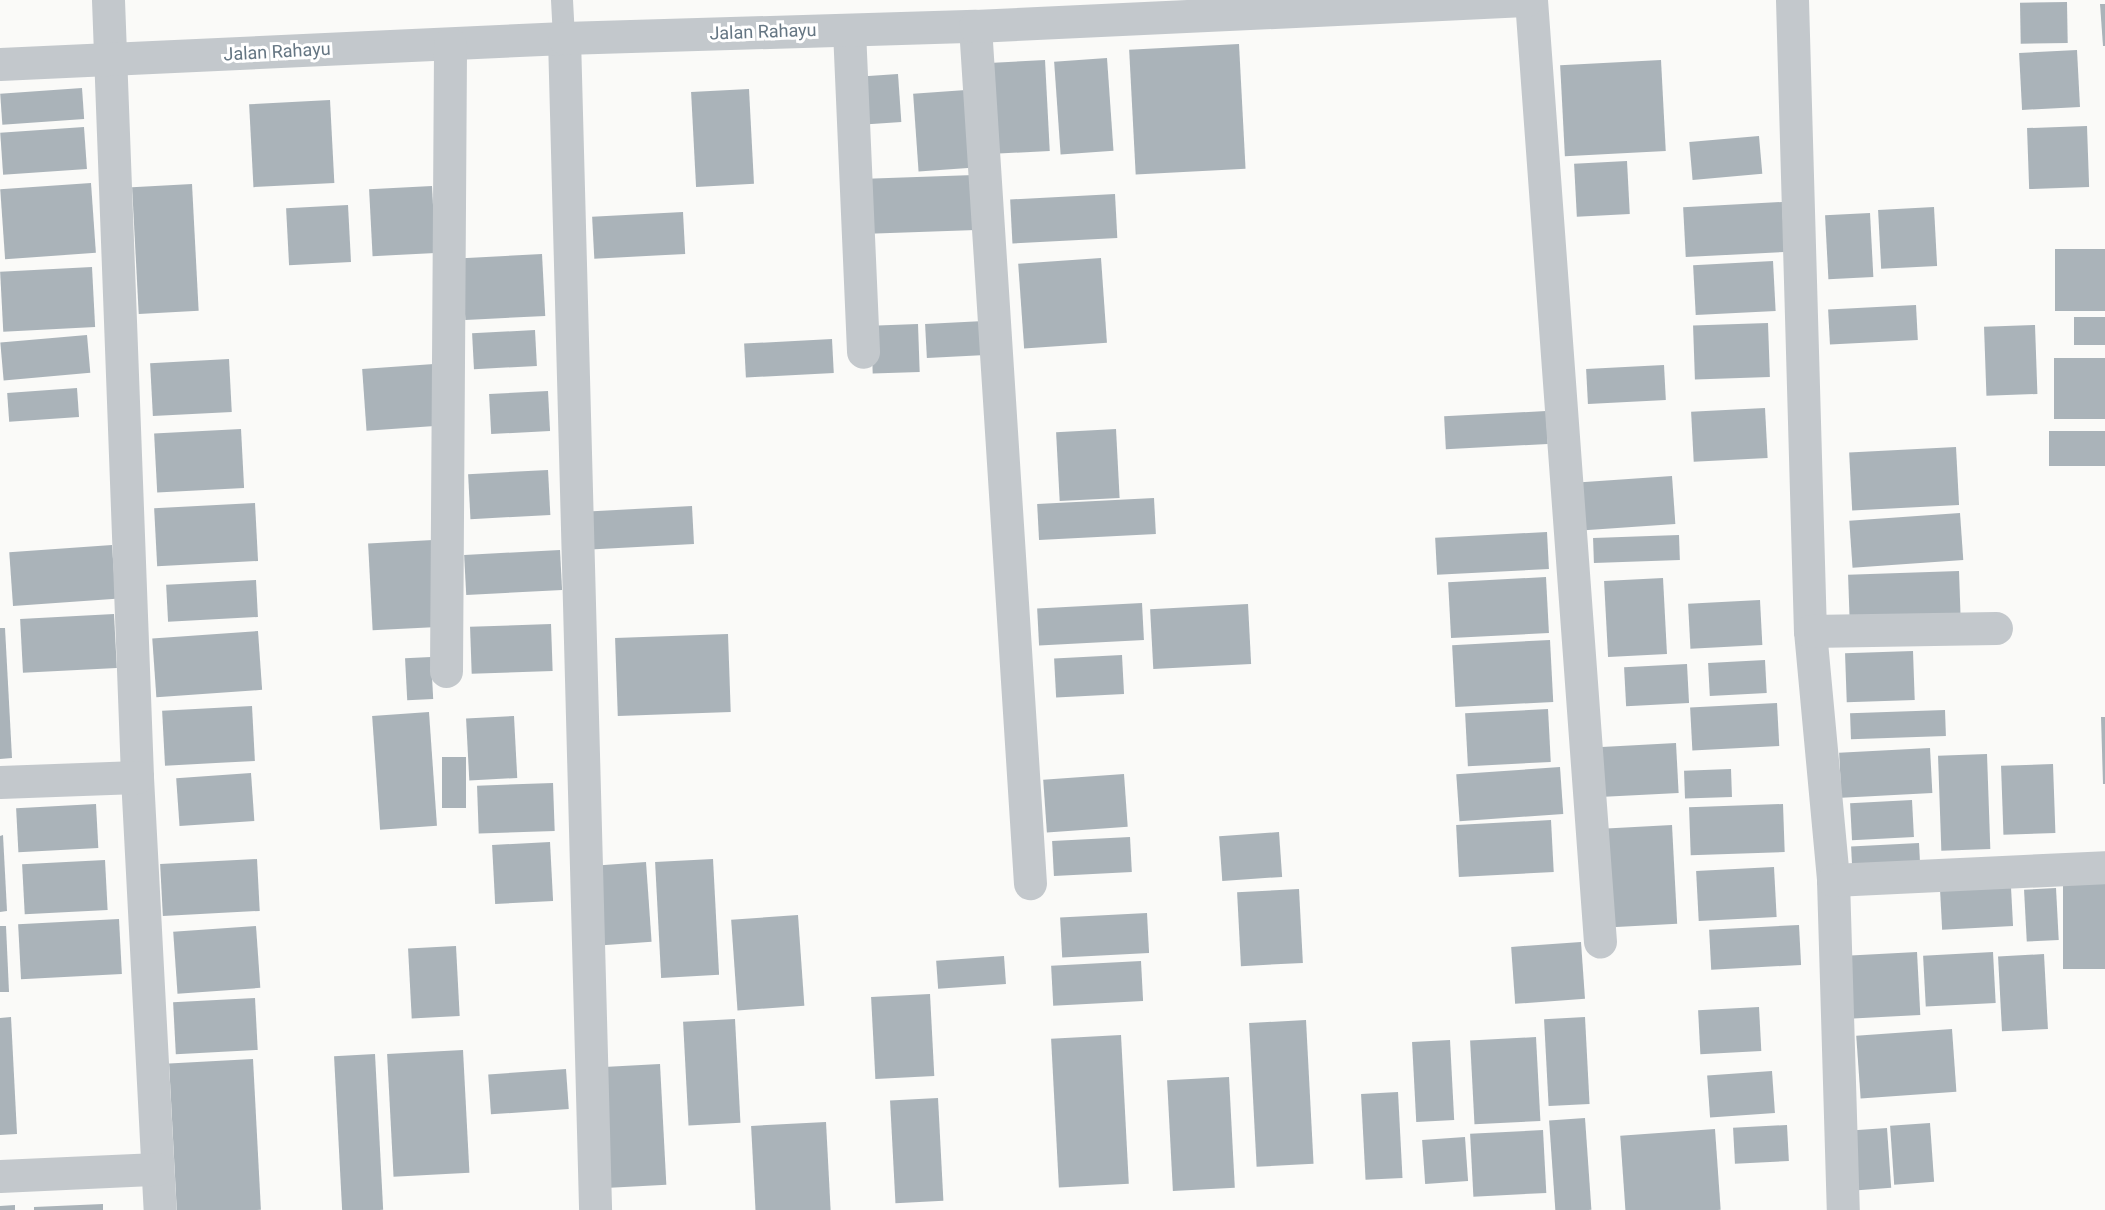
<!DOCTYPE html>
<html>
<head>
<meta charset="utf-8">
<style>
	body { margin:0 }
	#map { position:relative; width:2105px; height:1210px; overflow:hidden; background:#fafaf8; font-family:Roboto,sans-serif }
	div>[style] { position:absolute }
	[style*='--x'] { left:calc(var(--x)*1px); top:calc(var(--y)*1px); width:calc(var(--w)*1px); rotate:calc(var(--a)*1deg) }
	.building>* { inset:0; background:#aab3b9; transform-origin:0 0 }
	.service>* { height:22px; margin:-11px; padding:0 11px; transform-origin:11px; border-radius:11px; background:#c3c8cc }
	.minor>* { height:33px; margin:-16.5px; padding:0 16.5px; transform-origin:16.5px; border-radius:16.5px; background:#c3c8cc }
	span { translate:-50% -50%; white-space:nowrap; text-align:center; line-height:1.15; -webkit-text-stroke:6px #fff; paint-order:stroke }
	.street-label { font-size:18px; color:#657683 }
</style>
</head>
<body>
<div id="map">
	<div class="building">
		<i style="left:2067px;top:2px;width:41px;height:47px;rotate:89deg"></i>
		<i style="clip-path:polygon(2100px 4px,2105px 4px,2105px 46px,2103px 46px)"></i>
		<i style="left:1239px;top:44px;width:125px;height:110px;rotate:87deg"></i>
		<i style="left:2077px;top:50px;width:57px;height:58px;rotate:87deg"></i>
		<i style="left:1107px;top:58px;width:93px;height:53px;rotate:86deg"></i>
		<i style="left:1045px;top:60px;width:91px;height:61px;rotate:87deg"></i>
		<i style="left:1661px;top:60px;width:91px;height:101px;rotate:87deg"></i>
		<i style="left:898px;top:74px;width:48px;height:37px;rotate:86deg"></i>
		<i style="left:82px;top:88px;width:31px;height:82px;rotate:86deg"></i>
		<i style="left:749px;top:89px;width:95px;height:58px;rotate:87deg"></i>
		<i style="left:966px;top:90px;width:78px;height:53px;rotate:86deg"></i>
		<i style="left:330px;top:100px;width:83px;height:81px;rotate:87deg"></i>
		<i style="left:2087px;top:126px;width:61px;height:60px;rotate:88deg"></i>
		<i style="left:84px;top:127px;width:42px;height:84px;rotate:86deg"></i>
		<i style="left:1759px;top:136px;width:38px;height:70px;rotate:85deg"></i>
		<i style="left:1627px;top:161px;width:53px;height:53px;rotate:87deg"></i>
		<i style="left:974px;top:175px;width:55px;height:107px;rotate:88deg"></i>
		<i style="left:91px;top:183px;width:70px;height:91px;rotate:86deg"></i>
		<i style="left:192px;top:184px;width:127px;height:60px;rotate:87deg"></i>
		<i style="left:432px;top:186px;width:67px;height:63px;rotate:87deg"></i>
		<i style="left:1115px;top:194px;width:44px;height:105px;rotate:87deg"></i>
		<i style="left:1782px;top:202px;width:50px;height:99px;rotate:87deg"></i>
		<i style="left:348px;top:205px;width:57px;height:62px;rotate:87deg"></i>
		<i style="left:1934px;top:207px;width:59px;height:56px;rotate:87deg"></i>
		<i style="left:683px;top:212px;width:42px;height:91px;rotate:87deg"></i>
		<i style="left:1870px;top:213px;width:64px;height:45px;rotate:87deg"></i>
		<i style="left:2105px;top:249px;width:62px;height:50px;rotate:90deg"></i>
		<i style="left:542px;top:254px;width:62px;height:80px;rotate:87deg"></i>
		<i style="left:1101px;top:258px;width:85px;height:83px;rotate:86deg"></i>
		<i style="left:1773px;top:261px;width:50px;height:80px;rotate:87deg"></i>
		<i style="left:92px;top:267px;width:60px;height:92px;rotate:87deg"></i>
		<i style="left:1916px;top:305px;width:35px;height:88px;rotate:87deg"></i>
		<i style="left:2105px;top:317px;width:28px;height:31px;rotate:90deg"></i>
		<i style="left:984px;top:321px;width:34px;height:59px;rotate:87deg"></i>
		<i style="left:1768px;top:323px;width:54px;height:75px;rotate:88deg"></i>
		<i style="left:918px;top:324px;width:48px;height:47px;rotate:88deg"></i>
		<i style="left:2035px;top:325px;width:69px;height:51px;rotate:88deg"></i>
		<i style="left:535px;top:330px;width:36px;height:63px;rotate:87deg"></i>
		<i style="left:87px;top:335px;width:38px;height:87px;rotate:85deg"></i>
		<i style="left:832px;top:339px;width:34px;height:88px;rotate:87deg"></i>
		<i style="left:2105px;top:358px;width:61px;height:51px;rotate:90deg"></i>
		<i style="left:229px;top:359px;width:53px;height:79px;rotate:87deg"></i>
		<i style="left:434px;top:364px;width:62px;height:72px;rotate:86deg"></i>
		<i style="left:1664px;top:365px;width:35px;height:78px;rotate:87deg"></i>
		<i style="left:77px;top:388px;width:29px;height:70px;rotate:86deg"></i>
		<i style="left:548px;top:391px;width:40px;height:59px;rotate:87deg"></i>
		<i style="left:1765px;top:408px;width:50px;height:74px;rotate:87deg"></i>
		<i style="left:1546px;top:411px;width:33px;height:102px;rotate:87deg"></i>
		<i style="left:241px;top:429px;width:59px;height:87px;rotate:87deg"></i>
		<i style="left:1116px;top:429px;width:69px;height:60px;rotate:87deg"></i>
		<i style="left:2105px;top:431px;width:35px;height:56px;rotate:90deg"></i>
		<i style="left:1956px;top:447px;width:58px;height:107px;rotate:87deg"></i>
		<i style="left:548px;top:470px;width:45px;height:80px;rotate:87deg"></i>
		<i style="left:1672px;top:476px;width:48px;height:91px;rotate:86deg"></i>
		<i style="left:1154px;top:498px;width:36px;height:117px;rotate:87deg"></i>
		<i style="left:255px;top:503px;width:58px;height:101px;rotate:87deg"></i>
		<i style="left:692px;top:506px;width:38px;height:104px;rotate:87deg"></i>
		<i style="left:1960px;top:513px;width:47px;height:111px;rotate:86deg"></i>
		<i style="left:1547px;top:532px;width:37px;height:112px;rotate:87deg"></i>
		<i style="left:1679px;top:535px;width:25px;height:86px;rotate:88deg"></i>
		<i style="left:433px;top:540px;width:87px;height:65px;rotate:87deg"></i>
		<i style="left:112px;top:545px;width:54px;height:103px;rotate:86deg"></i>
		<i style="left:560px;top:550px;width:40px;height:96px;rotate:87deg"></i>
		<i style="left:1959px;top:571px;width:52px;height:111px;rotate:88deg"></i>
		<i style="left:1546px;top:577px;width:56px;height:98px;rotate:87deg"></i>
		<i style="left:1663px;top:578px;width:76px;height:59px;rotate:87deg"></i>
		<i style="left:256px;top:580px;width:37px;height:90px;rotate:87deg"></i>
		<i style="left:1760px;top:600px;width:45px;height:72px;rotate:87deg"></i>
		<i style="left:1142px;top:603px;width:37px;height:105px;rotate:87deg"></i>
		<i style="left:1248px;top:604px;width:60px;height:98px;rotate:87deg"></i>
		<i style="left:114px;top:614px;width:54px;height:94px;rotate:87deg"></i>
		<i style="left:551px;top:624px;width:47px;height:81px;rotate:88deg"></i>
		<i style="clip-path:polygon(0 628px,5px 628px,12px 758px,0 759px)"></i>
		<i style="left:258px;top:631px;width:59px;height:106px;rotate:86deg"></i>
		<i style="left:728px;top:634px;width:78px;height:113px;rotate:88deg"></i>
		<i style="left:1550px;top:640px;width:62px;height:98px;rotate:87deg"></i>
		<i style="left:1913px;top:651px;width:49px;height:68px;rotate:88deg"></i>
		<i style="left:1122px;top:655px;width:39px;height:68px;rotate:87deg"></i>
		<i style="left:431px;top:657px;width:42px;height:26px;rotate:87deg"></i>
		<i style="left:1765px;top:660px;width:33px;height:57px;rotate:87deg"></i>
		<i style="left:1687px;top:664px;width:39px;height:63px;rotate:87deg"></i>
		<i style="left:1777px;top:703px;width:43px;height:87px;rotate:87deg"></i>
		<i style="left:252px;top:706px;width:55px;height:90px;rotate:87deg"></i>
		<i style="left:1548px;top:709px;width:53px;height:83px;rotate:87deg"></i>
		<i style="left:1945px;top:710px;width:26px;height:95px;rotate:88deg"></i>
		<i style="left:429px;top:712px;width:114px;height:57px;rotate:86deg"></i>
		<i style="left:514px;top:716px;width:62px;height:48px;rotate:87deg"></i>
		<i style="clip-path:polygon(2101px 717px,2105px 717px,2105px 784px,2103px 784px)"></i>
		<i style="left:1676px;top:743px;width:50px;height:79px;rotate:87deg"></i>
		<i style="left:1930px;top:748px;width:45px;height:91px;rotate:87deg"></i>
		<i style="left:1987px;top:754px;width:95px;height:49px;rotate:88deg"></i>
		<i style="left:442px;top:757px;width:24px;height:51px"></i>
		<i style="left:2053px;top:764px;width:69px;height:52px;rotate:88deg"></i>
		<i style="left:1560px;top:767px;width:47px;height:104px;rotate:86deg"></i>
		<i style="left:1731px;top:769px;width:28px;height:47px;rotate:88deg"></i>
		<i style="left:251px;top:773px;width:48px;height:75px;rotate:86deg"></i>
		<i style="left:1124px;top:774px;width:53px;height:81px;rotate:86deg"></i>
		<i style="left:553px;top:783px;width:48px;height:76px;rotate:88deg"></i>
		<i style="left:1912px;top:800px;width:37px;height:62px;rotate:87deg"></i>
		<i style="left:96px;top:804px;width:44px;height:80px;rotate:87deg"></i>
		<i style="left:1783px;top:804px;width:48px;height:94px;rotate:88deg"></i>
		<i style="left:1551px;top:820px;width:52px;height:95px;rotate:87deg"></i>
		<i style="left:1672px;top:825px;width:99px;height:75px;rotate:87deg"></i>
		<i style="left:1279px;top:832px;width:45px;height:60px;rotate:86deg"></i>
		<i style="clip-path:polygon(3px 835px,7px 911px,0 912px,0 836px)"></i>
		<i style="left:1130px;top:837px;width:35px;height:78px;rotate:87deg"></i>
		<i style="left:550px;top:842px;width:59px;height:58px;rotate:87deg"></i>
		<i style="left:1919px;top:843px;width:22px;height:68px;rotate:87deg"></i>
		<i style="left:257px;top:859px;width:52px;height:97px;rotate:87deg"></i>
		<i style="left:713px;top:859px;width:116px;height:58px;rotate:87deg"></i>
		<i style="left:105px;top:860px;width:50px;height:83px;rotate:87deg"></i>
		<i style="left:646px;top:862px;width:80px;height:56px;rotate:86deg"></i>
		<i style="left:1774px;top:867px;width:50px;height:78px;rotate:87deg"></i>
		<i style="left:2105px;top:882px;width:87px;height:42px;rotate:90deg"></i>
		<i style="left:2011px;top:887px;width:39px;height:71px;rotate:87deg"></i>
		<i style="left:2056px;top:888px;width:52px;height:32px;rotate:87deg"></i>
		<i style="left:1299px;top:889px;width:74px;height:62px;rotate:87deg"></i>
		<i style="left:1147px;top:913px;width:40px;height:87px;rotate:87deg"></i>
		<i style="left:798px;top:915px;width:91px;height:67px;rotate:86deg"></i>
		<i style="left:119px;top:919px;width:55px;height:101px;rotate:87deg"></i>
		<i style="left:1799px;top:925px;width:40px;height:90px;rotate:87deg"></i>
		<i style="clip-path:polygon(0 926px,6px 926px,9px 992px,0 992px)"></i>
		<i style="left:256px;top:926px;width:62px;height:83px;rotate:86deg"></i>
		<i style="left:1581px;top:942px;width:57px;height:70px;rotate:86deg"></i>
		<i style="left:456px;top:946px;width:70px;height:48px;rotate:87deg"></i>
		<i style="left:1917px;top:952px;width:63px;height:76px;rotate:87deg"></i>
		<i style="left:1993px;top:952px;width:51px;height:70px;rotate:87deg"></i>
		<i style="left:2044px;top:954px;width:75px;height:46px;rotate:87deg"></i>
		<i style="left:1004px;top:956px;width:28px;height:68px;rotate:86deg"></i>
		<i style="left:1141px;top:961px;width:40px;height:90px;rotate:87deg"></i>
		<i style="left:930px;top:994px;width:82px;height:59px;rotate:87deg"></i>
		<i style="left:255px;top:998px;width:52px;height:82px;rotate:87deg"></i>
		<i style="left:1759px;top:1007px;width:44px;height:61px;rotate:87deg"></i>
		<i style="clip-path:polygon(11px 1017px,17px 1134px,0 1135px,0 1018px)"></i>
		<i style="left:1585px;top:1017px;width:87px;height:41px;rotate:87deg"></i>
		<i style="left:735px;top:1019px;width:104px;height:52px;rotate:87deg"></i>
		<i style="left:1306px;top:1020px;width:144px;height:57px;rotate:87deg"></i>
		<i style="left:1952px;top:1029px;width:63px;height:96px;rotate:86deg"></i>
		<i style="left:1121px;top:1035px;width:149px;height:70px;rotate:87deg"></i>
		<i style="left:1536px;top:1037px;width:84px;height:66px;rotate:87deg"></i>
		<i style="left:1450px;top:1040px;width:80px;height:38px;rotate:87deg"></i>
		<i style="left:463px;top:1050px;width:123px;height:76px;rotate:87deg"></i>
		<i style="left:375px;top:1054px;width:156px;height:41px;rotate:87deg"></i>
		<i style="left:253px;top:1059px;width:151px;height:84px;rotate:87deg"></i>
		<i style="left:660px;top:1064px;width:121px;height:61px;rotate:87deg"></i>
		<i style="left:566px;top:1069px;width:40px;height:78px;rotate:86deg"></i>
		<i style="left:1772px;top:1071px;width:42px;height:65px;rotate:86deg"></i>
		<i style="left:1229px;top:1077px;width:111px;height:62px;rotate:87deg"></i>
		<i style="left:1398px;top:1092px;width:86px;height:37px;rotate:87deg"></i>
		<i style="left:938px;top:1098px;width:103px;height:48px;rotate:87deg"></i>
		<i style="left:1585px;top:1118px;width:92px;height:36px;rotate:86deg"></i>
		<i style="left:826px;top:1122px;width:88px;height:75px;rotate:87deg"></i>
		<i style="left:1930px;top:1123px;width:59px;height:40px;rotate:86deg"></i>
		<i style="left:1787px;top:1125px;width:36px;height:54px;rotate:87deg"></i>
		<i style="left:1887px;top:1128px;width:60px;height:40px;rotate:86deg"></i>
		<i style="left:1715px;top:1129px;width:81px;height:95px;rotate:86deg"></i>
		<i style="left:1543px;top:1130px;width:63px;height:73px;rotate:87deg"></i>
		<i style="left:1465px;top:1137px;width:44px;height:43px;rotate:86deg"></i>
		<i style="clip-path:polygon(103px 1204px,103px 1210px,34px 1210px,34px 1207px)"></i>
		<i style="clip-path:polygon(15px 1205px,15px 1210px,0 1210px,0 1206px)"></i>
	</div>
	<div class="service">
		<i style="--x:562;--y:0;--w:38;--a:87"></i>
	</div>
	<div class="minor">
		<i style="--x:108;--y:0;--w:778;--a:87.86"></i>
		<i style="--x:137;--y:777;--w:434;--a:87"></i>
		<i style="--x:1531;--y:0;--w:944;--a:85.81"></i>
		<i style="--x:1792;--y:0;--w:631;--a:88.37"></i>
		<i style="--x:1810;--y:631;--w:250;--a:84.7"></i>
		<i style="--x:1833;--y:880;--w:330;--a:88.3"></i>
		<i style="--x:975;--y:26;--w:859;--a:86.33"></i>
		<i style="--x:849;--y:30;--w:322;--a:87.5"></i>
		<i style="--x:564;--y:38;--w:1172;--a:88.48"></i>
		<i style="--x:0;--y:64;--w:565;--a:-2.64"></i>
		<i style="--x:564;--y:38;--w:411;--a:-1.7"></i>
		<i style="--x:975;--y:26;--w:552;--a:-2.7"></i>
		<i style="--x:1810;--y:631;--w:186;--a:-0.9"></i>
		<i style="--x:446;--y:671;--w:627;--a:-89.63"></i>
		<i style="--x:0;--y:782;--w:137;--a:-2.1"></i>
		<i style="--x:1833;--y:880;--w:272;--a:-2.7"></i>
		<i style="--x:0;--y:1176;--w:157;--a:-2.6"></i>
	</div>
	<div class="street-label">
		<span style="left:763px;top:32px;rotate:-2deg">Jalan Rahayu</span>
		<span style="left:277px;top:52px;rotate:-3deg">Jalan Rahayu</span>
	</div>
</div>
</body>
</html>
